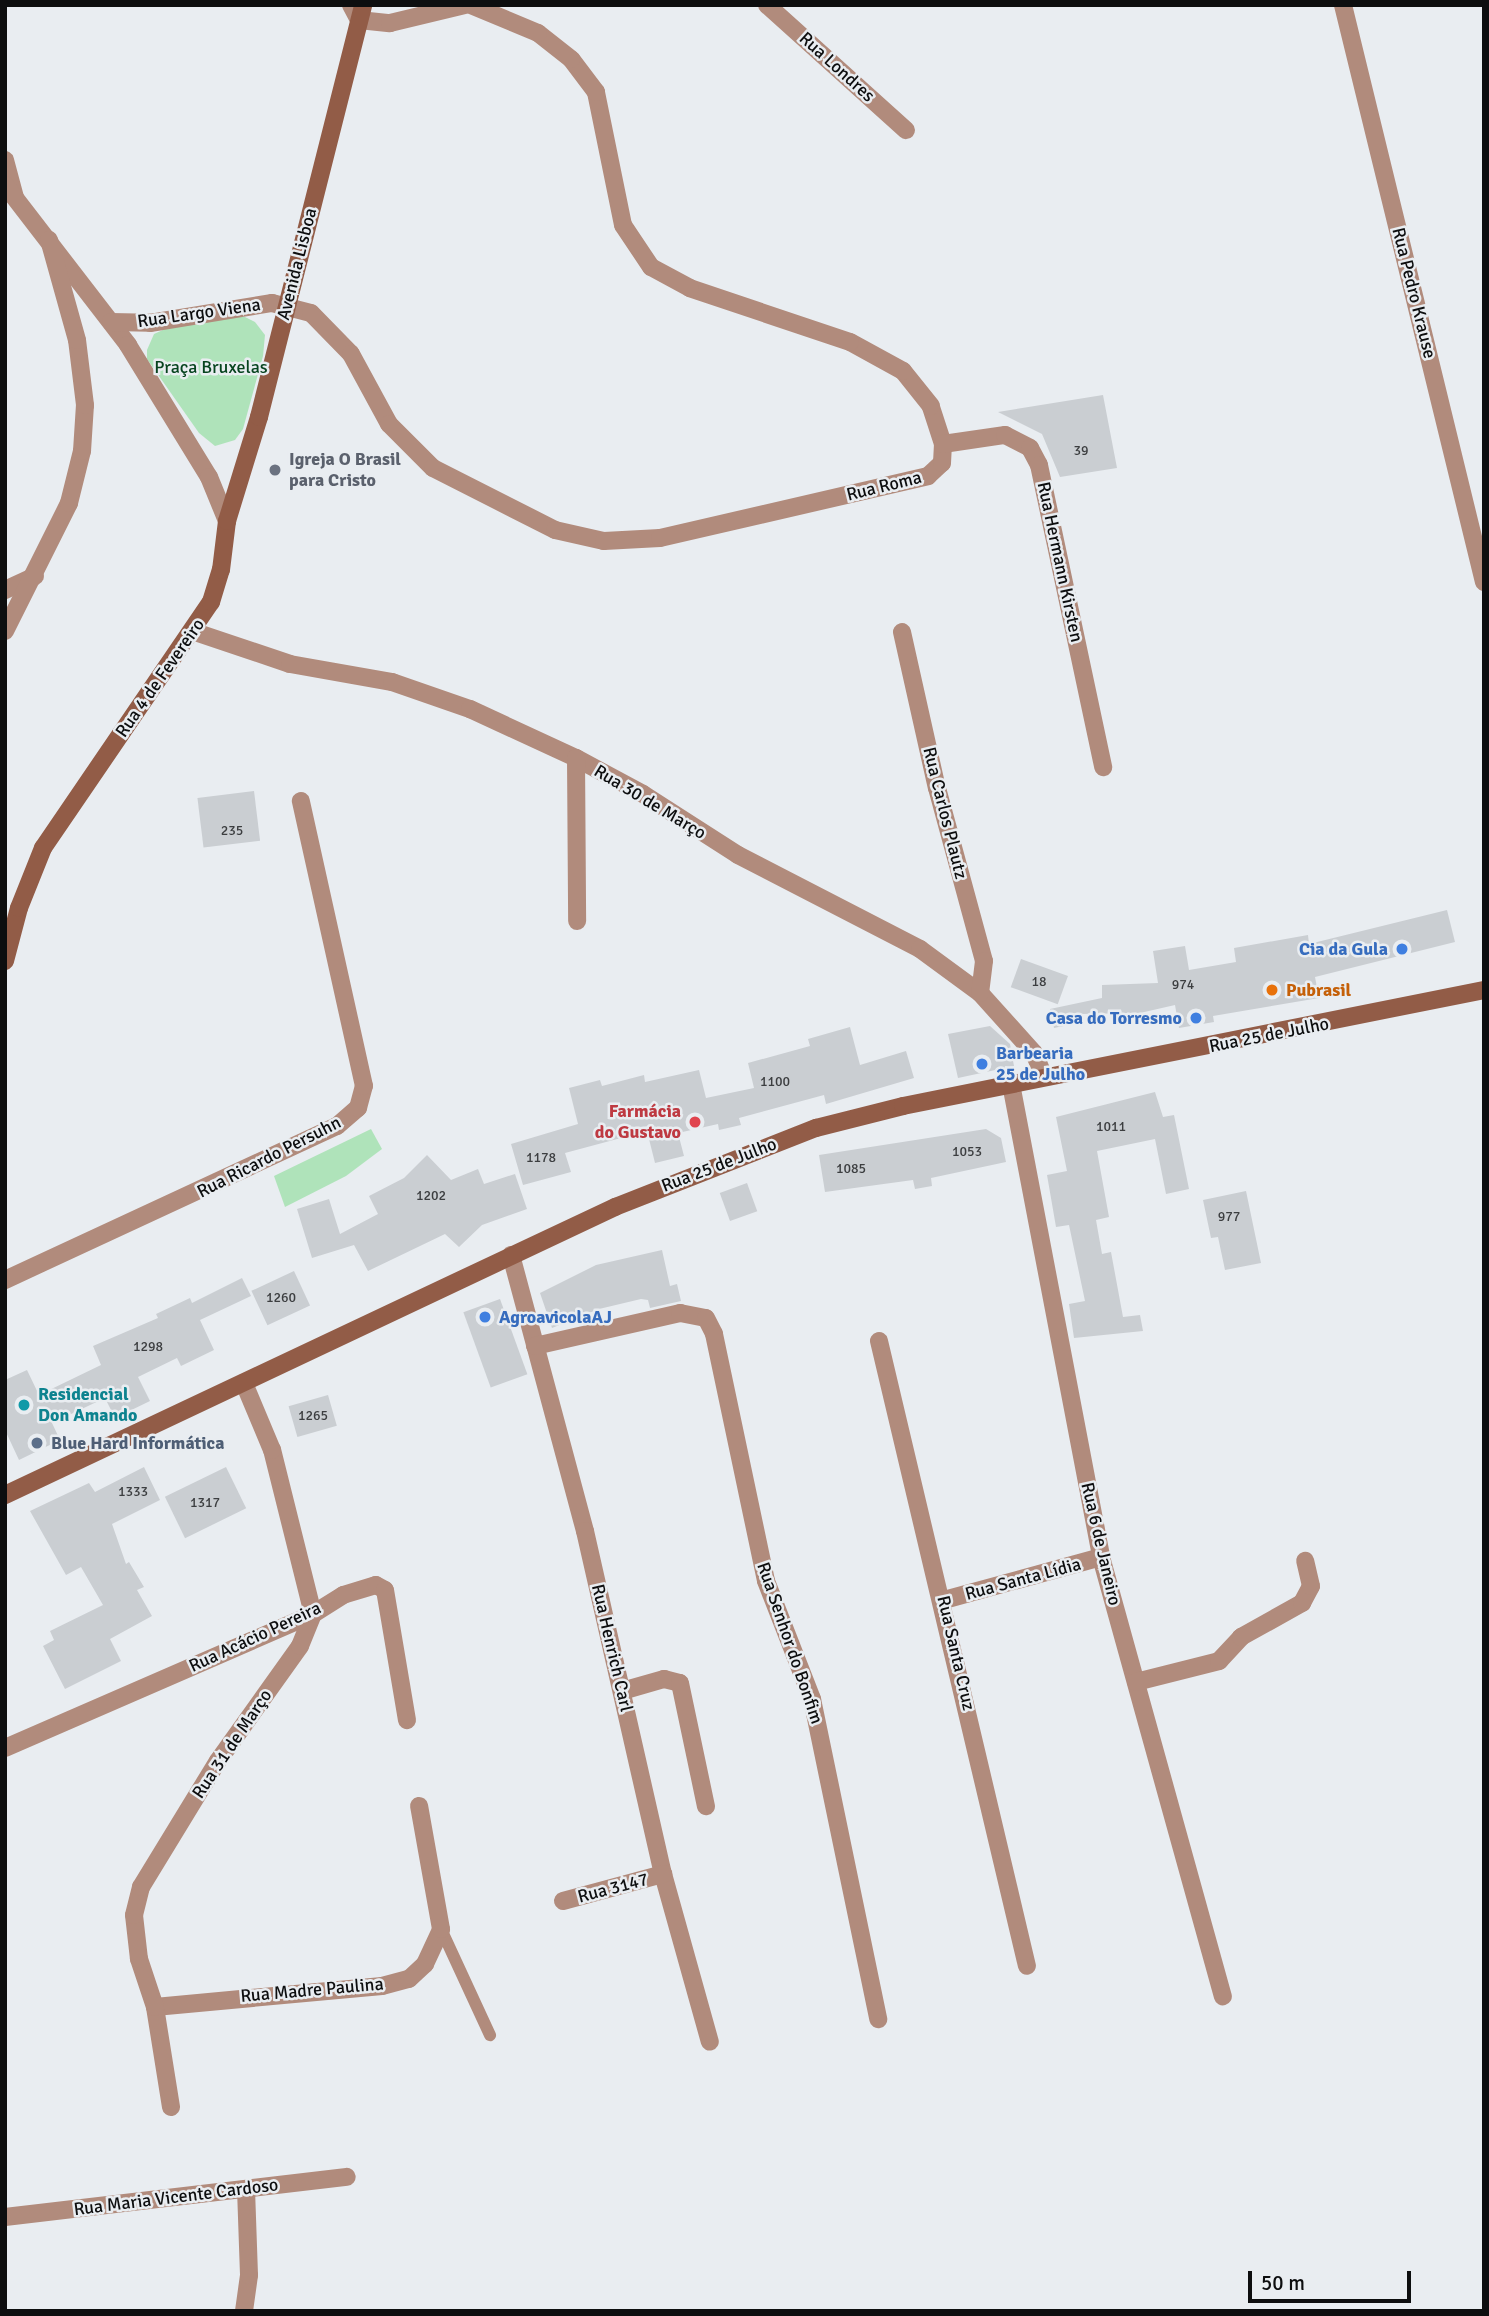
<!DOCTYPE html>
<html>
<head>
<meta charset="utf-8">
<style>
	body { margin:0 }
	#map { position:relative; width:1489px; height:2316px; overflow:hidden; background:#e9edf1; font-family:Signika,sans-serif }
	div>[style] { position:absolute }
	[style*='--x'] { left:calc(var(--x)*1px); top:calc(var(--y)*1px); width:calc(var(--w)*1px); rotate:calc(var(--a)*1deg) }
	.green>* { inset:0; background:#afe3ba }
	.building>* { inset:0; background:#caced2; transform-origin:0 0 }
	.lane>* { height:12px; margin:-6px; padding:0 6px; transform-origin:6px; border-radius:6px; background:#b18b7c }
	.street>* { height:18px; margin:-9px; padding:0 9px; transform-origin:9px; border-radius:9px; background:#b18b7c }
	.secondary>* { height:18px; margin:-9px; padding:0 9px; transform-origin:9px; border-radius:9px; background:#925c47 }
	.dots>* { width:19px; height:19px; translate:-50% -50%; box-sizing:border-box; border:4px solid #e9edf1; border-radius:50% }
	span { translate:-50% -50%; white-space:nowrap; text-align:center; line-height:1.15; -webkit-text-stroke:5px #e9edf1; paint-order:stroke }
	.number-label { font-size:14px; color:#3c3e40 }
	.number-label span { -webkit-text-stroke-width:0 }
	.street-label { font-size:18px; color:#0d0e0f }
	.park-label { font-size:18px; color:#07441f }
	.worship-label { font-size:18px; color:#5b616d; font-weight:700 }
	.left { translate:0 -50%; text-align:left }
	.shop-label { font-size:18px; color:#366cbe; font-weight:700 }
	.right { translate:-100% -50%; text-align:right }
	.food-label { font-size:18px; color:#c56008; font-weight:700 }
	.health-label { font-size:18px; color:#be3a42; font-weight:700 }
	.culture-label { font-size:18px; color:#0d838f; font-weight:700 }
	.service-label { font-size:18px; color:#4e5e75; font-weight:700 }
	.frame { position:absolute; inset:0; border:7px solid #0d0e0f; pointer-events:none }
	.scale { position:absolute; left:1248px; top:2271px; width:163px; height:32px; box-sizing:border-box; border:4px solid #0d0e0f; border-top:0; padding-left:9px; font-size:21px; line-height:24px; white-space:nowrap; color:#0d0e0f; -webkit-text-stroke:5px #e9edf1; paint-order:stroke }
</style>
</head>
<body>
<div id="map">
	<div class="green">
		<i style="clip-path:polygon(241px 315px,255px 322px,265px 335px,263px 356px,243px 429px,235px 440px,215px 446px,199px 433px,147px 359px,147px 350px,154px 334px,165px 329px)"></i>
		<i style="clip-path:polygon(371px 1129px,382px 1149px,346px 1176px,285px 1207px,274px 1176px)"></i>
	</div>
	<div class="building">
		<i style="clip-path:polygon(1103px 395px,1117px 468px,1060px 477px,1042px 434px,998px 412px)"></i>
		<i style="left:254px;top:791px;width:50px;height:57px;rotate:83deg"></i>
		<i style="clip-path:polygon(1447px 910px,1455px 942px,1315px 977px,1319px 998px,1213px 1016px,1214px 1022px,1179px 1028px,1175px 1005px,1140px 1013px,1081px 1014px,1083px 1022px,1054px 1028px,1050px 1009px,1102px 998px,1102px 985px,1158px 983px,1153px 951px,1185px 946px,1189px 970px,1236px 962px,1234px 948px,1308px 935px,1309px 944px)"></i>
		<i style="left:1021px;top:959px;width:50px;height:30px;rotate:20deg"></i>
		<i style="clip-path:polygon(990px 1026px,1010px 1044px,1014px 1066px,958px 1078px,948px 1034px)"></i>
		<i style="clip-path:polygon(850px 1027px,860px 1065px,906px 1051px,914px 1078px,826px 1104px,824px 1095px,739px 1118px,741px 1125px,719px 1130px,718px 1124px,678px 1133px,684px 1156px,655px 1163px,647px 1131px,565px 1153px,571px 1172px,523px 1185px,511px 1144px,578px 1124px,569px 1088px,600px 1080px,602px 1086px,644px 1075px,645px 1082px,699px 1070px,706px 1098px,754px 1088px,748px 1063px,810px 1046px,808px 1039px)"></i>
		<i style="clip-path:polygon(1155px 1092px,1163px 1117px,1174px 1115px,1189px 1189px,1166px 1194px,1155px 1139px,1097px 1151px,1109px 1217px,1096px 1220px,1102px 1254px,1111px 1252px,1123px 1317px,1140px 1315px,1143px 1331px,1074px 1338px,1069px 1304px,1085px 1301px,1069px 1225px,1056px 1227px,1047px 1175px,1067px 1171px,1056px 1117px)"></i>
		<i style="clip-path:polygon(986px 1129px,1001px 1138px,1006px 1162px,931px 1178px,932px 1186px,915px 1189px,913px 1180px,825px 1192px,819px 1155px)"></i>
		<i style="clip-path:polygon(427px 1155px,451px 1180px,478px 1169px,484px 1184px,515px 1174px,527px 1209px,482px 1225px,459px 1247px,445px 1234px,368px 1271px,354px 1245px,312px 1258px,297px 1209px,329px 1199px,340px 1234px,378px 1214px,369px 1196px,404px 1178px)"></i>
		<i style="left:747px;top:1183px;width:30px;height:29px;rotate:70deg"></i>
		<i style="clip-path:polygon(1246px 1191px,1261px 1263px,1225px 1270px,1218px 1237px,1211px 1238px,1203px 1200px)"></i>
		<i style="clip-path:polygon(662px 1250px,670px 1286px,677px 1284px,681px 1301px,650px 1308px,648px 1300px,641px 1299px,599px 1309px,552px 1328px,540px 1293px,596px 1265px)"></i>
		<i style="left:294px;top:1271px;width:38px;height:47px;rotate:65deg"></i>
		<i style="clip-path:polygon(242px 1278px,251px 1296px,200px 1320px,214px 1350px,181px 1366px,177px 1358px,138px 1377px,150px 1401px,115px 1418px,105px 1398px,52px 1423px,60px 1440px,19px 1460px,5px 1430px,5px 1380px,27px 1370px,39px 1395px,101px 1365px,93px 1346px,158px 1318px,156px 1314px,190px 1298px,192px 1303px)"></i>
		<i style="left:500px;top:1299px;width:80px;height:39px;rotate:70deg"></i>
		<i style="left:328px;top:1395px;width:32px;height:41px;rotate:74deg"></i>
		<i style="clip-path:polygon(144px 1467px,160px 1500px,112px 1524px,126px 1564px,129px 1562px,144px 1587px,137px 1590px,152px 1616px,110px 1639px,121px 1661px,65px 1689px,43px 1646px,54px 1640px,50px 1631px,103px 1605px,81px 1567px,66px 1575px,30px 1511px,89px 1483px,95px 1492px)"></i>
		<i style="left:226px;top:1467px;width:46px;height:68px;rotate:64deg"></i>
	</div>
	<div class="lane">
		<i style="--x:441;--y:1929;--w:117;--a:65.2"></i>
	</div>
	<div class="street">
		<i style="--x:351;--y:5;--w:17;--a:62"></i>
		<i style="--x:359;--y:20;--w:31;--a:6"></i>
		<i style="--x:390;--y:23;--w:77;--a:-13.5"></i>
		<i style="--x:767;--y:5;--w:187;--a:42"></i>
		<i style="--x:1343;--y:5;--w:594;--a:76.27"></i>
		<i style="--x:5;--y:160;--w:38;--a:75"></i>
		<i style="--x:5;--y:185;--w:202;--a:52.4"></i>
		<i style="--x:128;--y:345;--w:155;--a:58.5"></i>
		<i style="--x:209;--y:477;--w:48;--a:67.8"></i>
		<i style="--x:111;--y:322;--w:39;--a:1"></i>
		<i style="--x:150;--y:323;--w:124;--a:-9.3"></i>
		<i style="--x:272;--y:303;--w:40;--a:14.4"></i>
		<i style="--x:311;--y:313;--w:57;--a:45.7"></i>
		<i style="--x:351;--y:354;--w:80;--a:61.5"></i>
		<i style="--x:389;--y:424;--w:62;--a:45"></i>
		<i style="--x:433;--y:468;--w:137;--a:26.9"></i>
		<i style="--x:555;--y:530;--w:50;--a:12.7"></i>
		<i style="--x:604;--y:541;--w:56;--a:-3.1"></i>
		<i style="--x:660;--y:538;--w:275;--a:-13"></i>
		<i style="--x:928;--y:476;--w:19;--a:-43"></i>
		<i style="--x:942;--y:463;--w:19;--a:-87"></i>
		<i style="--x:943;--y:444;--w:40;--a:-108"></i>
		<i style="--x:931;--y:406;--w:45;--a:-128.7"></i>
		<i style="--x:903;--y:371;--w:60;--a:-151.3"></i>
		<i style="--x:850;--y:342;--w:169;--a:-161.4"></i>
		<i style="--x:690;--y:288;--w:44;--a:-151.7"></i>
		<i style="--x:651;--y:267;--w:50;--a:-123.7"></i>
		<i style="--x:623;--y:225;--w:136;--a:-101.5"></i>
		<i style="--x:596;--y:92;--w:41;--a:-127.1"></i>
		<i style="--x:571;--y:59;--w:42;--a:-141.8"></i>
		<i style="--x:538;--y:33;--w:73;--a:-157.3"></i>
		<i style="--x:943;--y:444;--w:63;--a:-8.3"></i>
		<i style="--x:1005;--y:435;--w:28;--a:27"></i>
		<i style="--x:1030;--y:448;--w:19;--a:62"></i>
		<i style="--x:1039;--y:465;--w:309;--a:78"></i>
		<i style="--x:5;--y:590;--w:33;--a:-25"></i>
		<i style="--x:5;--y:631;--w:143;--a:-63.4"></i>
		<i style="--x:69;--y:503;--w:54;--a:-76"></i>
		<i style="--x:82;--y:451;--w:46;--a:-86.3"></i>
		<i style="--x:85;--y:405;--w:65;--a:-97"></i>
		<i style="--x:77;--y:340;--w:104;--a:-105.6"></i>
		<i style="--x:195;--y:632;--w:100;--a:18.6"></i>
		<i style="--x:290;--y:664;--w:104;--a:10"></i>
		<i style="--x:392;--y:682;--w:83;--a:19.1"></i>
		<i style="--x:470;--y:709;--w:117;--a:24.8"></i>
		<i style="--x:576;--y:758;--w:76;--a:28.2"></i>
		<i style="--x:643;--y:794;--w:113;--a:32.7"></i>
		<i style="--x:738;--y:855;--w:205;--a:27.3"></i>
		<i style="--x:920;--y:949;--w:74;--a:36.3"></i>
		<i style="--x:980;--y:993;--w:81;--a:48"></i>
		<i style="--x:1034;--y:1053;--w:26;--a:67"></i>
		<i style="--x:902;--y:632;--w:160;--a:77.4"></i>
		<i style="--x:937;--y:788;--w:179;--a:74.8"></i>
		<i style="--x:984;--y:961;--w:32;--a:97"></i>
		<i style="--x:576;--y:758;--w:163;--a:89.6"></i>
		<i style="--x:1011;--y:1084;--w:481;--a:79.2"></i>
		<i style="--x:1101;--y:1557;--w:456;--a:74.5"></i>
		<i style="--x:511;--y:1255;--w:286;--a:75"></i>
		<i style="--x:585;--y:1531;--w:352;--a:77.2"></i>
		<i style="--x:663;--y:1874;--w:174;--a:74.4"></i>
		<i style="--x:5;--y:1280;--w:366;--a:-24.9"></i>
		<i style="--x:337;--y:1126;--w:28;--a:-41"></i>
		<i style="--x:358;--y:1108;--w:23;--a:-75"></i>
		<i style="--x:364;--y:1086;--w:292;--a:-102.5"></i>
		<i style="--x:879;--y:1341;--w:642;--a:76.68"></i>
		<i style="--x:535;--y:1346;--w:149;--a:-12.8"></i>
		<i style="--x:680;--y:1313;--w:26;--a:11"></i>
		<i style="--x:706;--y:1318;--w:18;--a:63"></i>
		<i style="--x:714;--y:1334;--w:252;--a:78.1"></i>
		<i style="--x:766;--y:1581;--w:127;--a:68.7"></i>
		<i style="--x:812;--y:1699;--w:327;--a:78.3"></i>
		<i style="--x:944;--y:1600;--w:163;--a:-15.3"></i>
		<i style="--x:1136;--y:1682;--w:86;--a:-14.2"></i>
		<i style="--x:1219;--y:1661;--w:33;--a:-47"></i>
		<i style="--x:1241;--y:1637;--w:70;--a:-29.1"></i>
		<i style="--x:1302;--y:1603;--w:19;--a:-62"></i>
		<i style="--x:1311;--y:1586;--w:26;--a:-103"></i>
		<i style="--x:622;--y:1691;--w:44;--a:-15.9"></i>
		<i style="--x:664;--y:1679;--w:16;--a:14"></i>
		<i style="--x:680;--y:1683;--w:126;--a:78.1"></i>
		<i style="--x:5;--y:1748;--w:336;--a:-23.5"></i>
		<i style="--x:313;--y:1614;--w:36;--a:-32"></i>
		<i style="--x:343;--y:1595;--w:34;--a:-17"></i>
		<i style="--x:376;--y:1585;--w:10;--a:29"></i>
		<i style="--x:385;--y:1590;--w:132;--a:80.4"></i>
		<i style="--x:563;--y:1901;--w:104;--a:-15.1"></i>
		<i style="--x:155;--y:2007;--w:228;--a:-5.3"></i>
		<i style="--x:382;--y:1986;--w:28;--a:-15"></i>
		<i style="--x:409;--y:1979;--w:22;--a:-43"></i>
		<i style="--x:425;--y:1964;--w:38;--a:-65"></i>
		<i style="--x:441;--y:1929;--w:125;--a:-100.1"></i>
		<i style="--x:171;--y:2107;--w:101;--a:-99.1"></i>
		<i style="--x:155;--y:2007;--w:51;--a:-108.4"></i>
		<i style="--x:139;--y:1959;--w:44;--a:-96.5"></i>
		<i style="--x:134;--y:1915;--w:29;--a:-76"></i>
		<i style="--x:141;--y:1887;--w:148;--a:-58.6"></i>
		<i style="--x:218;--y:1761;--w:141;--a:-54.5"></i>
		<i style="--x:300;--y:1646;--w:35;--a:-68"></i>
		<i style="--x:313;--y:1614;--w:169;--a:-104"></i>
		<i style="--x:272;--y:1450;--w:73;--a:-112.7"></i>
		<i style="--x:5;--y:2217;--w:344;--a:-6.7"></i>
		<i style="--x:244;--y:2311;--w:36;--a:-82"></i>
		<i style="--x:249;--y:2275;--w:86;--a:-92"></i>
	</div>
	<div class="secondary">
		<i style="--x:5;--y:961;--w:55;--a:-75.2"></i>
		<i style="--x:19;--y:908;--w:65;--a:-68.2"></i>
		<i style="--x:43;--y:848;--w:298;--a:-55.7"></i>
		<i style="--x:211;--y:602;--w:34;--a:-73"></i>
		<i style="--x:221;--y:570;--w:49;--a:-83"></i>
		<i style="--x:227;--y:521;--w:109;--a:-72.9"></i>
		<i style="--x:259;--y:417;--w:425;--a:-75.8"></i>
		<i style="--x:5;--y:1495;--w:675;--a:-25.27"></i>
		<i style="--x:615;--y:1207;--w:216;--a:-21.5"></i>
		<i style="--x:816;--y:1128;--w:90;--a:-14.2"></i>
		<i style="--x:903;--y:1106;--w:592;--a:-11.29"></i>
	</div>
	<div class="dots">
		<i style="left:275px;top:470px;background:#6b7280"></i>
		<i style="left:1402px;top:949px;background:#3f7fe0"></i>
		<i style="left:1272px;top:990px;background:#e8710a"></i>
		<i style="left:1196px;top:1018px;background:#3f7fe0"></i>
		<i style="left:982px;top:1064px;background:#3f7fe0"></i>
		<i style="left:695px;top:1122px;background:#e0444e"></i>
		<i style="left:485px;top:1317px;background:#3f7fe0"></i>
		<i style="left:24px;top:1405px;background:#0f9aa8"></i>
		<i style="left:37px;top:1443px;background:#5c6f8a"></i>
	</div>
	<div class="number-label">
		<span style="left:1081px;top:451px">39</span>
		<span style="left:232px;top:831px">235</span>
		<span style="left:1039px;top:982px">18</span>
		<span style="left:1183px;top:985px">974</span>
		<span style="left:775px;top:1082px">1100</span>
		<span style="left:1111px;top:1127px">1011</span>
		<span style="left:967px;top:1152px">1053</span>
		<span style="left:541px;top:1158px">1178</span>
		<span style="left:851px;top:1169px">1085</span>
		<span style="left:431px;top:1196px">1202</span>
		<span style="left:1229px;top:1217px">977</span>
		<span style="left:281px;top:1298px">1260</span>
		<span style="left:148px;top:1347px">1298</span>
		<span style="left:313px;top:1416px">1265</span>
		<span style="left:133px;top:1492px">1333</span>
		<span style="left:205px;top:1503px">1317</span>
	</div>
	<div class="street-label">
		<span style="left:837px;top:67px;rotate:42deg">Rua Londres</span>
		<span style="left:297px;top:264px;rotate:-76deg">Avenida Lisboa</span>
		<span style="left:1414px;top:293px;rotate:76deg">Rua Pedro Krause</span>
		<span style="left:199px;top:313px;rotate:-8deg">Rua Largo Viena</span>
		<span style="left:884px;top:486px;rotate:-14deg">Rua Roma</span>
		<span style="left:1060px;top:562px;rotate:78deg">Rua Hermann Kirsten</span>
		<span style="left:160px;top:678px;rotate:-55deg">Rua 4 de Fevereiro</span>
		<span style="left:650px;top:802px;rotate:31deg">Rua 30 de Março</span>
		<span style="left:945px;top:813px;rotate:76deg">Rua Carlos Plautz</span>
		<span style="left:1269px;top:1035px;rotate:-11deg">Rua 25 de Julho</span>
		<span style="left:269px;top:1157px;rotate:-27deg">Rua Ricardo Persuhn</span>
		<span style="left:719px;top:1165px;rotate:-21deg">Rua 25 de Julho</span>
		<span style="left:1101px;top:1544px;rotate:77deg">Rua 6 de Janeiro</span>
		<span style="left:1023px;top:1579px;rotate:-15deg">Rua Santa Lídia</span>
		<span style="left:255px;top:1637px;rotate:-25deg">Rua Acácio Pereira</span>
		<span style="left:790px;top:1643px;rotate:71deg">Rua Senhor do Bonfim</span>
		<span style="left:612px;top:1648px;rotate:77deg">Rua Henrich Carl</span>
		<span style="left:956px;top:1653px;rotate:77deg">Rua Santa Cruz</span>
		<span style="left:232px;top:1744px;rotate:-56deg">Rua 31 de Março</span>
		<span style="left:613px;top:1888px;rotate:-15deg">Rua 3147</span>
		<span style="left:312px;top:1990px;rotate:-5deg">Rua Madre Paulina</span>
		<span style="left:176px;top:2197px;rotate:-7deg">Rua Maria Vicente Cardoso</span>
	</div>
	<div class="park-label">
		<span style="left:211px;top:367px">Praça Bruxelas</span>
	</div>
	<div class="worship-label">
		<span class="left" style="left:289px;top:470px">Igreja O Brasil<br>para Cristo</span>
	</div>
	<div class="shop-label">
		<span class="right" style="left:1388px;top:949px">Cia da Gula</span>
		<span class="right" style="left:1182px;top:1018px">Casa do Torresmo</span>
		<span class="left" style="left:996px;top:1064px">Barbearia<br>25 de Julho</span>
		<span class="left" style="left:499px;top:1317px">AgroavicolaAJ</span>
	</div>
	<div class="food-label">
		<span class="left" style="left:1286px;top:990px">Pubrasil</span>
	</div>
	<div class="health-label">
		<span class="right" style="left:681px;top:1122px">Farmácia<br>do Gustavo</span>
	</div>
	<div class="culture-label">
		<span class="left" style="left:38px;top:1405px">Residencial<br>Don Amando</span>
	</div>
	<div class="service-label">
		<span class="left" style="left:51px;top:1443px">Blue Hard Informática</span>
	</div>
	<div class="frame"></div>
	<div class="scale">50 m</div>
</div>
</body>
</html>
